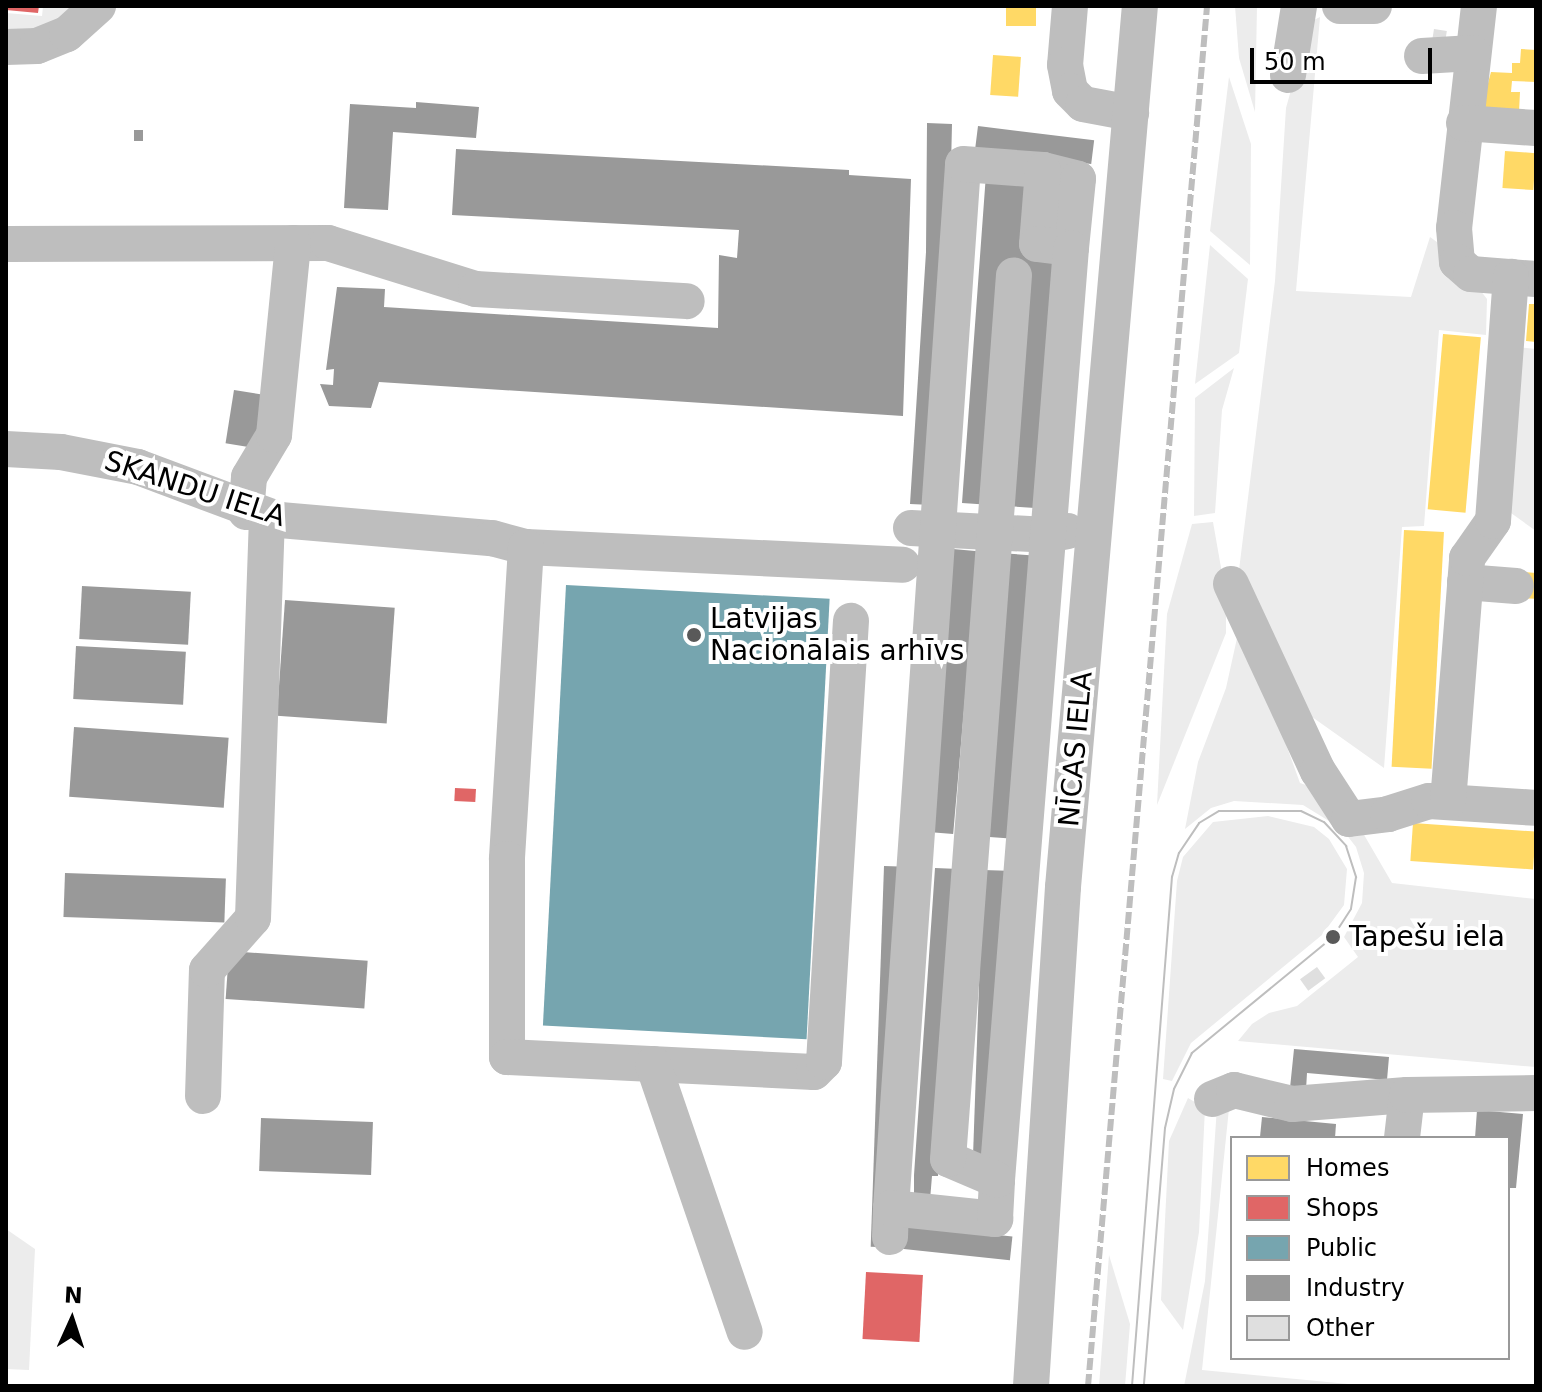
<!DOCTYPE html>
<html>
<head>
<meta charset="utf-8">
<style>
	body { margin:0 }
	#map { position:relative; width:1542px; height:1392px; overflow:hidden; background:#fff; font-family:"DejaVu Sans",sans-serif }
	div>[style] { position:absolute }
	[style*='--x'] { left:calc(var(--x)*1px); top:calc(var(--y)*1px); width:calc(var(--w)*1px); rotate:calc(var(--a)*1deg) }
	.green>* { inset:0; background:#ececec }
	.homes>* { inset:0; background:#ffd966; transform-origin:0 0 }
	.shops>* { inset:0; background:#e06666; transform-origin:0 0 }
	.public>* { inset:0; background:#76a5af; transform-origin:0 0 }
	.industry>* { inset:0; background:#999; transform-origin:0 0 }
	.building>* { inset:0; background:#dfdfdf; transform-origin:0 0 }
	.minor>* { height:36px; margin:-18px; padding:0 18px; transform-origin:18px; border-radius:18px; background:#bebebe }
	.tram>* { height:2px; margin:-1px; padding:0 1px; transform-origin:1px; border-radius:1px; background:#bebebe }
	.rail>* { height:6px; margin-top:-3px; transform-origin:0; background:repeating-linear-gradient(90deg,#bebebe 0 12px,transparent 0 16px) }
	.dots>* { width:22px; height:22px; translate:-50% -50%; box-sizing:border-box; border:4px solid #fff; border-radius:50% }
	span { translate:-50% -50%; white-space:nowrap; text-align:center; line-height:1.15; -webkit-text-stroke:8px #fff; paint-order:stroke }
	.street-label { font-size:28px; color:#000 }
	.poi-label { font-size:28px; color:#000 }
	.left { translate:0 -50%; text-align:left }
	.frame { position:absolute; inset:0; border:8px solid #000; pointer-events:none }
	.legend { position:absolute; left:1230px; top:1136px; width:280px; height:224px; box-sizing:border-box; background:#fff; border:2px solid #999; margin:0; padding:10px 14px; list-style:none; font-size:24px; color:#000 }
	.legend li { display:flex; align-items:center; gap:16px; height:40px }
	.legend b { width:40px; border:2px solid #999 }
	.north { position:absolute; left:32px; top:1280px; width:80px; height:80px; -webkit-text-stroke:6px #fff; paint-order:stroke; rotate:3deg; font-size:22px; font-weight:700; line-height:32px; text-align:center; color:#000 }
	.north::after { content:''; display:block; margin:auto; width:28px; height:36px; background:#000; clip-path:polygon(50% 0,100% 100%,50% 72%,0 100%) }
	.scale { position:absolute; left:1250px; top:48px; width:182px; height:36px; box-sizing:border-box; border:4px solid #000; border-top:0; padding-left:10px; font-size:24px; line-height:28px; white-space:nowrap; color:#000; -webkit-text-stroke:6px #fff; paint-order:stroke }
</style>
</head>
<body>
<div id="map">
	<div class="green">
		<i style="clip-path:polygon(43px 6px,86px 6px,67px 23px,6px 35px,6px 13px,42px 16px)"></i>
		<i style="clip-path:polygon(1235px 6px,1257px 6px,1255px 112px,1239px 58px)"></i>
		<i style="clip-path:polygon(1320px 17px,1296px 291px,1411px 297px,1430px 237px,1452px 253px,1487px 299px,1486px 335px,1439px 330px,1424px 526px,1402px 527px,1384px 768px,1291px 702px,1237px 586px,1275px 281px,1286px 108px,1310px 22px)"></i>
		<i style="clip-path:polygon(1229px 77px,1251px 144px,1250px 265px,1210px 231px)"></i>
		<i style="clip-path:polygon(1210px 245px,1248px 279px,1239px 353px,1195px 384px)"></i>
		<i style="clip-path:polygon(1518px 347px,1536px 349px,1536px 531px,1504px 508px)"></i>
		<i style="clip-path:polygon(1234px 368px,1222px 410px,1215px 513px,1194px 516px,1195px 398px)"></i>
		<i style="clip-path:polygon(1213px 522px,1226px 596px,1226px 633px,1157px 805px,1167px 614px,1192px 524px)"></i>
		<i style="clip-path:polygon(1241px 620px,1300px 783px,1315px 788px,1327px 771px,1392px 883px,1536px 899px,1536px 1067px,1238px 1041px,1252px 1024px,1269px 1013px,1297px 1006px,1358px 957px,1344px 937px,1362px 903px,1364px 873px,1356px 847px,1342px 829px,1303px 805px,1234px 801px,1211px 808px,1185px 829px,1198px 762px,1226px 688px)"></i>
		<i style="clip-path:polygon(1268px 816px,1314px 827px,1329px 839px,1347px 869px,1344px 905px,1322px 935px,1191px 1043px,1172px 1081px,1163px 1079px,1177px 881px,1183px 857px,1213px 822px)"></i>
		<i style="clip-path:polygon(1188px 1098px,1205px 1108px,1199px 1232px,1183px 1330px,1161px 1300px,1169px 1141px)"></i>
		<i style="clip-path:polygon(1230px 1099px,1202px 1370px,1369px 1386px,1184px 1386px,1205px 1281px,1217px 1107px)"></i>
		<i style="clip-path:polygon(6px 1229px,35px 1249px,29px 1370px,6px 1369px)"></i>
		<i style="clip-path:polygon(1109px 1255px,1130px 1324px,1125px 1386px,1099px 1386px)"></i>
	</div>
	<div class="homes">
		<i style="left:1006px;top:6px;width:30px;height:20px"></i>
		<i style="clip-path:polygon(1521px 49px,1536px 50px,1536px 82px,1512px 81px,1511px 92px,1520px 92px,1519px 112px,1481px 109px,1491px 72px,1512px 73px,1512px 63px,1520px 63px)"></i>
		<i style="left:993px;top:55px;width:28px;height:40px;rotate:4deg"></i>
		<i style="left:1505px;top:151px;width:31px;height:37px;rotate:4deg"></i>
		<i style="clip-path:polygon(1529px 304px,1536px 304px,1536px 342px,1526px 341px)"></i>
		<i style="left:1443px;top:334px;width:38px;height:176px;rotate:5deg"></i>
		<i style="left:1404px;top:530px;width:40px;height:237px;rotate:3deg"></i>
		<i style="left:1523px;top:572px;width:13px;height:26px;rotate:4deg"></i>
		<i style="left:1413px;top:823px;width:123px;height:38px;rotate:4deg"></i>
	</div>
	<div class="shops">
		<i style="clip-path:polygon(6px 6px,39px 6px,38px 13px,6px 10px)"></i>
		<i style="left:455px;top:788px;width:21px;height:13px;rotate:3deg"></i>
		<i style="left:866px;top:1272px;width:57px;height:67px;rotate:3deg"></i>
	</div>
	<div class="public">
		<i style="left:566px;top:585px;width:264px;height:441px;rotate:3deg"></i>
	</div>
	<div class="industry">
		<i style="clip-path:polygon(416px 102px,479px 107px,476px 138px,393px 132px,388px 210px,344px 208px,350px 104px,416px 108px)"></i>
		<i style="clip-path:polygon(927px 123px,952px 124px,949px 254px,932px 505px,910px 504px,926px 252px)"></i>
		<i style="left:978px;top:126px;width:117px;height:24px;rotate:7deg"></i>
		<i style="left:134px;top:130px;width:9px;height:11px"></i>
		<i style="clip-path:polygon(456px 149px,849px 170px,849px 175px,911px 179px,903px 416px,379px 382px,371px 408px,329px 406px,320px 384px,333px 385px,334px 369px,326px 370px,337px 287px,385px 289px,384px 307px,718px 328px,719px 255px,737px 258px,739px 230px,452px 215px)"></i>
		<i style="clip-path:polygon(986px 174px,1034px 178px,1027px 259px,1054px 261px,1035px 508px,962px 503px)"></i>
		<i style="left:234px;top:390px;width:33px;height:54px;rotate:9deg"></i>
		<i style="left:953px;top:549px;width:25px;height:284px;rotate:5deg"></i>
		<i style="left:999px;top:553px;width:31px;height:284px;rotate:4deg"></i>
		<i style="left:82px;top:586px;width:109px;height:53px;rotate:3deg"></i>
		<i style="left:285px;top:600px;width:110px;height:116px;rotate:4deg"></i>
		<i style="left:76px;top:646px;width:110px;height:53px;rotate:3deg"></i>
		<i style="left:74px;top:727px;width:155px;height:70px;rotate:4deg"></i>
		<i style="left:884px;top:866px;width:23px;height:381px;rotate:2deg"></i>
		<i style="clip-path:polygon(935px 868px,959px 869px,938px 1176px,932px 1176px,930px 1200px,914px 1199px,914px 1175px)"></i>
		<i style="left:983px;top:870px;width:24px;height:284px;rotate:2deg"></i>
		<i style="left:65px;top:873px;width:161px;height:44px;rotate:2deg"></i>
		<i style="left:229px;top:951px;width:139px;height:48px;rotate:4deg"></i>
		<i style="clip-path:polygon(1294px 1049px,1389px 1057px,1387px 1080px,1307px 1073px,1306px 1090px,1290px 1088px)"></i>
		<i style="clip-path:polygon(1477px 1110px,1523px 1114px,1516px 1188px,1508px 1188px,1508px 1138px,1475px 1138px)"></i>
		<i style="clip-path:polygon(1262px 1117px,1336px 1124px,1335px 1138px,1260px 1137px)"></i>
		<i style="left:261px;top:1118px;width:112px;height:53px;rotate:2deg"></i>
		<i style="left:904px;top:1225px;width:109px;height:24px;rotate:6deg"></i>
	</div>
	<div class="building">
		<i style="left:1434px;top:29px;width:13px;height:14px;rotate:9deg"></i>
		<i style="left:1317px;top:967px;width:14px;height:21px;rotate:54deg"></i>
	</div>
	<div class="minor">
		<i style="--x:1070;--y:6;--w:59;--a:94.8"></i>
		<i style="--x:1065;--y:65;--w:26;--a:79"></i>
		<i style="--x:1070;--y:91;--w:18;--a:45"></i>
		<i style="--x:1083;--y:104;--w:49;--a:10.6"></i>
		<i style="--x:1340;--y:6;--w:34;--a:0"></i>
		<i style="--x:1479;--y:6;--w:223;--a:96.4"></i>
		<i style="--x:1454;--y:228;--w:34;--a:85"></i>
		<i style="--x:1457;--y:262;--w:18;--a:41"></i>
		<i style="--x:1471;--y:274;--w:65;--a:4.4"></i>
		<i style="--x:6;--y:47;--w:31;--a:-2"></i>
		<i style="--x:37;--y:46;--w:32;--a:-22"></i>
		<i style="--x:67;--y:34;--w:42;--a:-42.1"></i>
		<i style="--x:1422;--y:56;--w:51;--a:-3.4"></i>
		<i style="--x:1288;--y:75;--w:70;--a:-80.9"></i>
		<i style="--x:1464;--y:123;--w:72;--a:4"></i>
		<i style="--x:1043;--y:170;--w:36;--a:14"></i>
		<i style="--x:1078;--y:179;--w:69;--a:95.8"></i>
		<i style="--x:6;--y:244;--w:322;--a:-0.2"></i>
		<i style="--x:328;--y:243;--w:155;--a:17.3"></i>
		<i style="--x:476;--y:289;--w:211;--a:3.3"></i>
		<i style="--x:6;--y:449;--w:55;--a:3.1"></i>
		<i style="--x:61;--y:452;--w:78;--a:11"></i>
		<i style="--x:138;--y:467;--w:152;--a:20.5"></i>
		<i style="--x:280;--y:520;--w:213;--a:4.9"></i>
		<i style="--x:492;--y:538;--w:35;--a:15"></i>
		<i style="--x:526;--y:547;--w:377;--a:2.7"></i>
		<i style="--x:246;--y:512;--w:35;--a:-85"></i>
		<i style="--x:249;--y:477;--w:49;--a:-59.2"></i>
		<i style="--x:274;--y:435;--w:193;--a:-84.3"></i>
		<i style="--x:911;--y:528;--w:136;--a:2.9"></i>
		<i style="--x:1047;--y:535;--w:21;--a:-11"></i>
		<i style="--x:526;--y:547;--w:313;--a:93.5"></i>
		<i style="--x:507;--y:859;--w:198;--a:90"></i>
		<i style="--x:507;--y:1057;--w:307;--a:2.8"></i>
		<i style="--x:814;--y:1072;--w:14;--a:-45"></i>
		<i style="--x:824;--y:1062;--w:442;--a:-86.5"></i>
		<i style="--x:1465;--y:582;--w:51;--a:4.5"></i>
		<i style="--x:1231;--y:584;--w:206;--a:65.1"></i>
		<i style="--x:1318;--y:771;--w:57;--a:57.1"></i>
		<i style="--x:1349;--y:819;--w:39;--a:-7"></i>
		<i style="--x:1388;--y:814;--w:43;--a:-17.6"></i>
		<i style="--x:1429;--y:801;--w:107;--a:3.7"></i>
		<i style="--x:1448;--y:802;--w:245;--a:-85.5"></i>
		<i style="--x:1467;--y:558;--w:45;--a:-54.9"></i>
		<i style="--x:1493;--y:521;--w:245;--a:-85.8"></i>
		<i style="--x:653;--y:1064;--w:283;--a:71.1"></i>
		<i style="--x:203;--y:1096;--w:126;--a:-88.2"></i>
		<i style="--x:207;--y:970;--w:69;--a:-48.5"></i>
		<i style="--x:253;--y:918;--w:401;--a:-88"></i>
		<i style="--x:1212;--y:1099;--w:24;--a:-22"></i>
		<i style="--x:1234;--y:1090;--w:60;--a:13.6"></i>
		<i style="--x:1292;--y:1104;--w:115;--a:-4.5"></i>
		<i style="--x:1402;--y:1138;--w:43;--a:-83.4"></i>
		<i style="--x:1407;--y:1095;--w:129;--a:-0.9"></i>
		<i style="--x:891;--y:1208;--w:1046;--a:-86.05"></i>
		<i style="--x:963;--y:164;--w:80;--a:4.3"></i>
		<i style="--x:1043;--y:170;--w:74;--a:94.6"></i>
		<i style="--x:1037;--y:244;--w:34;--a:7"></i>
		<i style="--x:1071;--y:248;--w:935;--a:94.54"></i>
		<i style="--x:890;--y:1237;--w:29;--a:-88"></i>
		<i style="--x:891;--y:1208;--w:105;--a:6"></i>
		<i style="--x:995;--y:1219;--w:39;--a:-87"></i>
		<i style="--x:997;--y:1180;--w:53;--a:-156.8"></i>
		<i style="--x:948;--y:1159;--w:886;--a:-85.73"></i>
		<i style="--x:1031;--y:1386;--w:500;--a:-86.33"></i>
		<i style="--x:1063;--y:887;--w:884;--a:-85.01"></i>
	</div>
	<div class="tram">
		<i style="--x:1132;--y:1386;--w:511;--a:-85.51"></i>
		<i style="--x:1172;--y:877;--w:25;--a:-74"></i>
		<i style="--x:1179;--y:853;--w:36;--a:-56"></i>
		<i style="--x:1199;--y:823;--w:23;--a:-31"></i>
		<i style="--x:1219;--y:811;--w:82;--a:0"></i>
		<i style="--x:1301;--y:811;--w:25;--a:26"></i>
		<i style="--x:1324;--y:822;--w:33;--a:47"></i>
		<i style="--x:1346;--y:846;--w:33;--a:72"></i>
		<i style="--x:1356;--y:877;--w:32;--a:99"></i>
		<i style="--x:1351;--y:909;--w:33;--a:123"></i>
		<i style="--x:1333;--y:937;--w:183;--a:140.6"></i>
		<i style="--x:1192;--y:1053;--w:40;--a:116.6"></i>
		<i style="--x:1174;--y:1089;--w:40;--a:103"></i>
		<i style="--x:1165;--y:1128;--w:259;--a:94.7"></i>
	</div>
	<div class="rail">
		<i style="--x:1088;--y:1386;--w:1385;--a:-85.07"></i>
	</div>
	<div class="dots">
		<i style="left:694px;top:635px;background:#595959"></i>
		<i style="left:1333px;top:937px;background:#595959"></i>
	</div>
	<div class="street-label">
		<span style="left:195px;top:489px;rotate:18deg">SKANDU IELA</span>
		<span style="left:1076px;top:749px;rotate:-85deg">NĪCAS IELA</span>
	</div>
	<div class="poi-label">
		<span class="left" style="left:710px;top:635px">Latvijas<br>Nacionālais arhīvs</span>
		<span class="left" style="left:1349px;top:937px">Tapešu iela</span>
	</div>
	<div class="frame"></div>
	<ul class="legend">
	<li><b style="height:22px;background:#ffd966"></b>Homes</li>
	<li><b style="height:22px;background:#e06666"></b>Shops</li>
	<li><b style="height:22px;background:#76a5af"></b>Public</li>
	<li><b style="height:22px;background:#999"></b>Industry</li>
	<li><b style="height:22px;background:#dfdfdf"></b>Other</li>
	</ul>
	<div class="north">N</div>
	<div class="scale">50 m</div>
</div>
</body>
</html>
